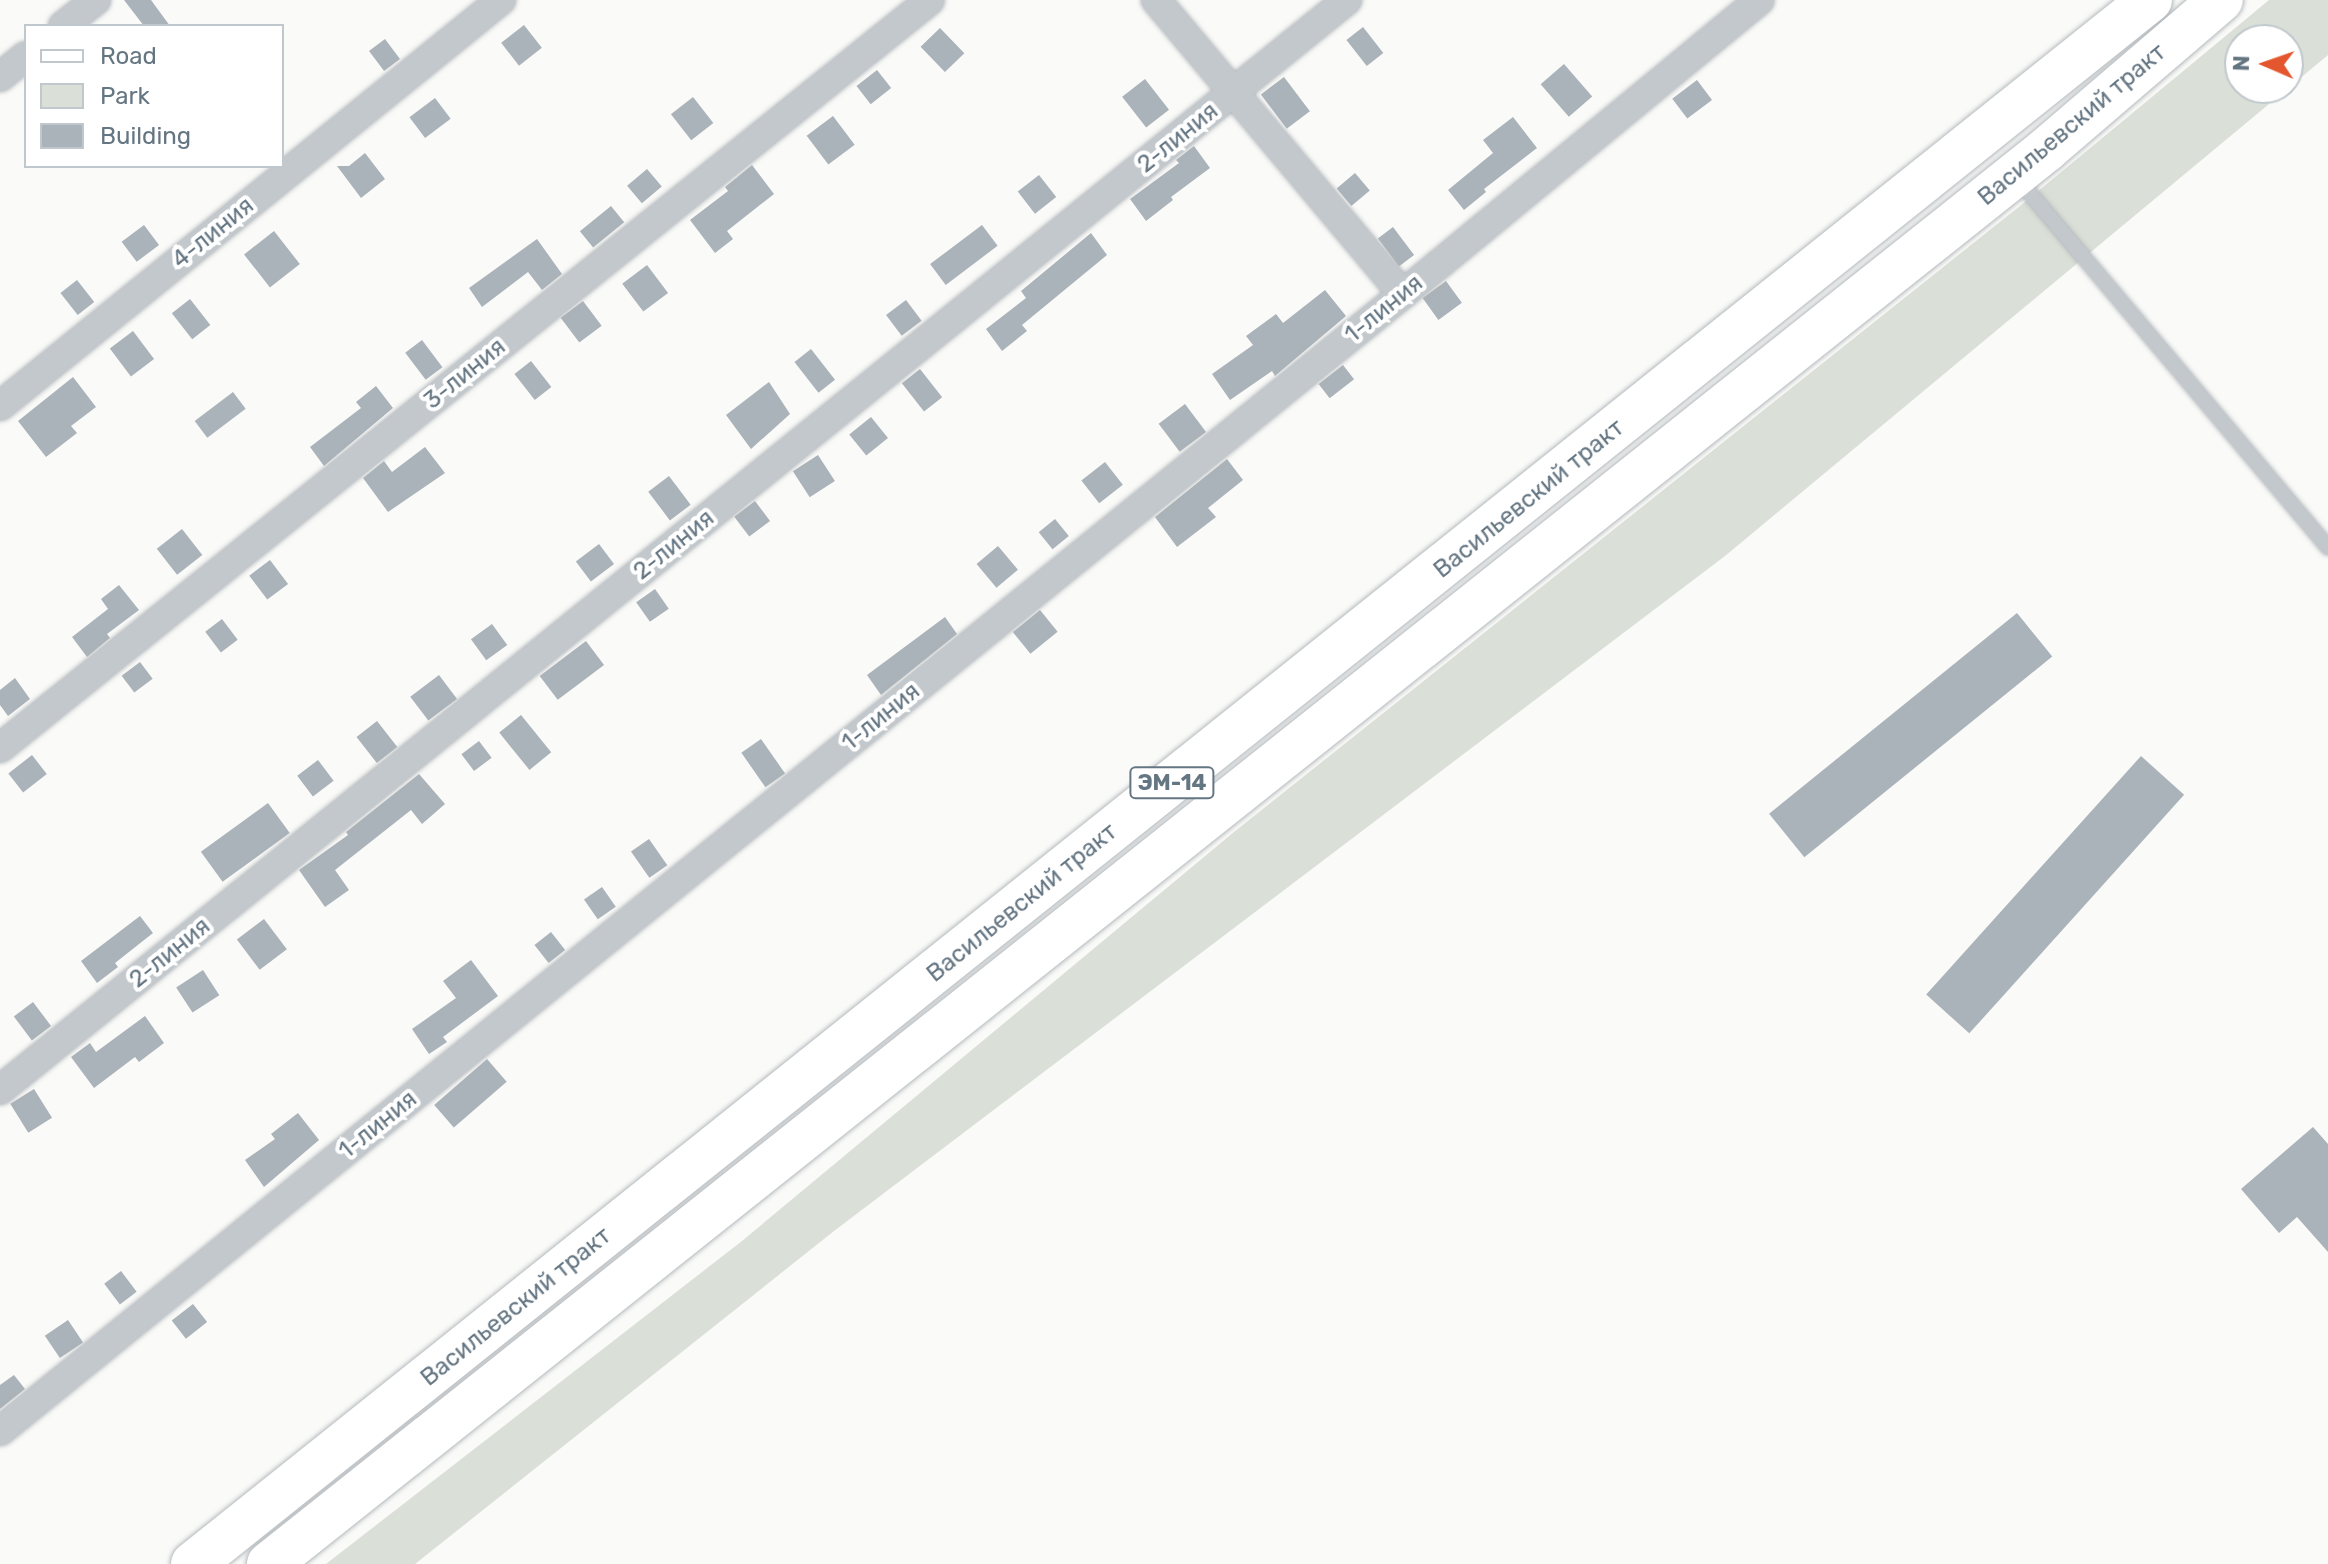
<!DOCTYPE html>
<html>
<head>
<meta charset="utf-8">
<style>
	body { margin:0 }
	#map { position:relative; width:2328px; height:1564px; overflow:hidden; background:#fafaf8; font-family:Rubik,sans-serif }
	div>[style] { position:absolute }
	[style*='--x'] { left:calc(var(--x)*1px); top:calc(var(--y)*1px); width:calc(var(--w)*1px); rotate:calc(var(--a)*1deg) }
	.green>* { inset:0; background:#dadfd7 }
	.building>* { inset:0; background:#aab3b9; transform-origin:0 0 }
	.roads { filter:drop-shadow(0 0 2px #b5babe) drop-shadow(0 0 2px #b5babe) }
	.lane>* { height:14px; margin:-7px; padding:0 7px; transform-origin:7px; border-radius:7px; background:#c3c8cc }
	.street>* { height:28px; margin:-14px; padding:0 14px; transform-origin:14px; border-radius:14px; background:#c3c8cc }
	.primary>* { height:44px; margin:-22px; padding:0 22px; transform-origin:22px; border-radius:22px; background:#fff }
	span { translate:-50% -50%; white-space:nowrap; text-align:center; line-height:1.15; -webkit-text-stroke:8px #fff; paint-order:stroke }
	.shield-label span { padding:2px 6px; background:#fff; border:2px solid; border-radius:6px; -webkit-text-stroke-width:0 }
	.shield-label { font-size:22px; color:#657683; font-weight:700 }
	.street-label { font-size:24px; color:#657683 }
	.legend { position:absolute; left:24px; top:24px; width:260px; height:144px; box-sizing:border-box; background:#fff; border:2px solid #c1c8cd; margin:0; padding:10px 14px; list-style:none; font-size:24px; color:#657683 }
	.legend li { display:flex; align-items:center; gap:16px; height:40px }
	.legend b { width:40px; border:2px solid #c1c8cd }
	.north { position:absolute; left:2224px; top:24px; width:80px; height:80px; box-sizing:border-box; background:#fff; border:2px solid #c1c8cd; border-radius:50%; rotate:272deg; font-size:22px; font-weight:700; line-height:32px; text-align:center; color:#657683 }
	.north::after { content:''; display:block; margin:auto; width:28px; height:36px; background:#e4572e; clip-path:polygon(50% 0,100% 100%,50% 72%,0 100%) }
</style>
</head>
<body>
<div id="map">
	<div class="green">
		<i style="clip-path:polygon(evenodd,2269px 0,2328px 0,2328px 55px,1725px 556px,834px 1231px,415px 1564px,326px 1564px,742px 1241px,1234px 832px,2030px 198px,2269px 0,2240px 40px,2288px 40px,2288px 88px,2240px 88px,2240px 40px)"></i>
	</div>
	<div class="building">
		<i style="clip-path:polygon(124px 0,151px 0,170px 26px,144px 26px)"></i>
		<i style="left:524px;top:25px;width:29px;height:29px;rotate:52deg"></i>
		<i style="left:1363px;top:27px;width:33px;height:21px;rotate:52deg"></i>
		<i style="left:940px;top:28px;width:35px;height:27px;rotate:46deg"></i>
		<i style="left:385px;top:39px;width:25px;height:20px;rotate:53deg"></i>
		<i style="left:1564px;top:64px;width:43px;height:31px;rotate:49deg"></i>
		<i style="left:877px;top:70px;width:23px;height:26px;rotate:52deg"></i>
		<i style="left:1284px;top:77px;width:43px;height:29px;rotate:53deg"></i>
		<i style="left:1145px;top:79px;width:39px;height:29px;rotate:52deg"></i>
		<i style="left:1697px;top:80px;width:25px;height:31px;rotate:53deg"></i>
		<i style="left:693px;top:97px;width:33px;height:28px;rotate:52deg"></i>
		<i style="left:435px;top:98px;width:26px;height:32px;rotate:53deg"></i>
		<i style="left:833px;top:116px;width:36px;height:33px;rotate:53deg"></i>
		<i style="clip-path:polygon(1513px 117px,1537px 148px,1484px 189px,1486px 192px,1464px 210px,1448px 190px,1493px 153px,1483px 140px)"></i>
		<i style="clip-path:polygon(1194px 146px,1210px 168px,1171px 197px,1173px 200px,1146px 221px,1130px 199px,1179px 163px,1176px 160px)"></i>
		<i style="clip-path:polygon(365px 153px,385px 179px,361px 198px,337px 166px,349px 166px)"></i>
		<i style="clip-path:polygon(752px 165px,774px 194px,727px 231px,733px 239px,715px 253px,690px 220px,728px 191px,725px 187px)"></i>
		<i style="left:647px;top:169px;width:23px;height:26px;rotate:50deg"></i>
		<i style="left:1355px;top:173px;width:23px;height:24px;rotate:50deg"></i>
		<i style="left:1039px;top:175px;width:28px;height:27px;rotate:52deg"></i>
		<i style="left:611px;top:206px;width:21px;height:40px;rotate:51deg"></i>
		<i style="left:144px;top:225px;width:25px;height:28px;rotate:53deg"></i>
		<i style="left:982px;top:225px;width:26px;height:65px;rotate:53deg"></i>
		<i style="left:1393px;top:227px;width:35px;height:19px;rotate:53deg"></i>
		<i style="left:274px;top:231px;width:42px;height:38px;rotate:52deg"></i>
		<i style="clip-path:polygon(1091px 233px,1107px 255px,1022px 325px,1027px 331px,1002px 351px,986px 329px,1026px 298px,1021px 291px)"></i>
		<i style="clip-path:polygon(537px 239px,562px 274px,542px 290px,528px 272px,482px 307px,469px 288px)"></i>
		<i style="left:647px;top:265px;width:35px;height:31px;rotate:53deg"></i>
		<i style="left:77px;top:280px;width:28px;height:21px;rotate:52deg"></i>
		<i style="left:1446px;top:281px;width:27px;height:29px;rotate:54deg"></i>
		<i style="clip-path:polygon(1325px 290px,1346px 316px,1275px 376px,1272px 371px,1230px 400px,1212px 374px,1253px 345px,1246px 336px,1276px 314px,1283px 323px)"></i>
		<i style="left:190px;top:299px;width:33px;height:23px;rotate:52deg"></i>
		<i style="left:906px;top:300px;width:26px;height:25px;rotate:53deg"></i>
		<i style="left:583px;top:301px;width:31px;height:28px;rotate:53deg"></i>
		<i style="left:133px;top:331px;width:35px;height:29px;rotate:53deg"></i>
		<i style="left:422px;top:340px;width:34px;height:21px;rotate:53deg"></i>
		<i style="left:811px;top:349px;width:39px;height:21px;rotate:52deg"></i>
		<i style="left:531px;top:361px;width:33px;height:21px;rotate:52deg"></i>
		<i style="left:1343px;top:365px;width:18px;height:31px;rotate:52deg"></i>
		<i style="left:920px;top:369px;width:36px;height:23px;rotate:52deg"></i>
		<i style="clip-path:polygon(73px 377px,96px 407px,71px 426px,77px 433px,46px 457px,18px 421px)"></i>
		<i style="clip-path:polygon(769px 382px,790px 414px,751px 449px,726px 415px)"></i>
		<i style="clip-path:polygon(376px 386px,393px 408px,324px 466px,310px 447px,361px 408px,356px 402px)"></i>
		<i style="left:233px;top:392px;width:21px;height:48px;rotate:53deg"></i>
		<i style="left:1185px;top:404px;width:35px;height:33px;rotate:53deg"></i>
		<i style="left:871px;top:417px;width:27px;height:28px;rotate:51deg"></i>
		<i style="clip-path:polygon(425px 447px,445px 473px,388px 512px,363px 478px,384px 461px,392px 472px)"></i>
		<i style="left:818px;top:455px;width:31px;height:30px;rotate:57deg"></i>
		<i style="clip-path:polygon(1227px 459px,1243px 480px,1208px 508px,1216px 517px,1177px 547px,1155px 517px)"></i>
		<i style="left:1105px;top:462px;width:29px;height:30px;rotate:52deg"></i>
		<i style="left:669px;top:476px;width:36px;height:26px;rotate:53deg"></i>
		<i style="left:755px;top:501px;width:25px;height:26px;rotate:53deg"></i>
		<i style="left:1055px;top:519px;width:22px;height:21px;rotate:51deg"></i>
		<i style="left:182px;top:529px;width:33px;height:32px;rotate:52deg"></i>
		<i style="left:599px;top:544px;width:25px;height:29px;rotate:53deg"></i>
		<i style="left:998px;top:546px;width:31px;height:28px;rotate:50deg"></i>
		<i style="left:270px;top:560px;width:30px;height:26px;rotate:53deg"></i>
		<i style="clip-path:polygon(119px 585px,139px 610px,107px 634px,110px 638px,87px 657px,72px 637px,108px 609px,101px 599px)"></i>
		<i style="left:655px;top:589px;width:24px;height:23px;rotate:55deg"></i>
		<i style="left:1040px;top:610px;width:28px;height:35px;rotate:51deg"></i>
		<i style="left:2017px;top:613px;width:56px;height:319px;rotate:51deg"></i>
		<i style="clip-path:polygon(945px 617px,957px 634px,881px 695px,867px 675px)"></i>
		<i style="left:222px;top:619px;width:26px;height:21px;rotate:53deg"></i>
		<i style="left:492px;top:624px;width:26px;height:26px;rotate:54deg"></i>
		<i style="left:586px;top:641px;width:30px;height:58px;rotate:53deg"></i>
		<i style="left:140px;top:662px;width:21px;height:23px;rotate:53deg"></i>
		<i style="left:439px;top:675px;width:30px;height:36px;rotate:53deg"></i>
		<i style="clip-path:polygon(15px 678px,30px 699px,8px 716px,0 705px,0 690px)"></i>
		<i style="left:521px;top:715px;width:48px;height:28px;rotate:51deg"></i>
		<i style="left:377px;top:721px;width:33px;height:26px;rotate:52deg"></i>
		<i style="left:761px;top:739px;width:42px;height:24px;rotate:55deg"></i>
		<i style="left:479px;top:741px;width:21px;height:22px;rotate:53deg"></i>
		<i style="left:32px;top:755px;width:24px;height:30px;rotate:52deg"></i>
		<i style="left:2141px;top:756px;width:58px;height:321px;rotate:42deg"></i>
		<i style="left:318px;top:760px;width:26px;height:26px;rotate:53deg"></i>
		<i style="clip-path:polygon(419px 774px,445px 804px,422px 824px,411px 810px,335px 870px,349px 890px,325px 907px,299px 870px,348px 835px,346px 832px)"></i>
		<i style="left:268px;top:803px;width:37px;height:83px;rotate:54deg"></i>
		<i style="left:649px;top:839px;width:32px;height:22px;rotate:55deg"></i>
		<i style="left:602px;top:887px;width:24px;height:22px;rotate:55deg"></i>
		<i style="clip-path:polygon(140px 916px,153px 933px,115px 963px,118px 967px,97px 983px,81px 961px)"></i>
		<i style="left:264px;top:919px;width:38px;height:34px;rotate:53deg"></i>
		<i style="left:551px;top:932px;width:23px;height:21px;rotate:52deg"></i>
		<i style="clip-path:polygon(471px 960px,498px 996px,443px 1037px,447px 1042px,429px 1054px,412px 1029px,456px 998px,443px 981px)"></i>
		<i style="left:203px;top:970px;width:30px;height:32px;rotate:57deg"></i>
		<i style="left:33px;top:1002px;width:30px;height:24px;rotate:53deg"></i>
		<i style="clip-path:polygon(145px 1016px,164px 1043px,139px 1062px,135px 1057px,94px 1088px,71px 1057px,90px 1043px,96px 1052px)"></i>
		<i style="left:487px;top:1059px;width:30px;height:70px;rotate:49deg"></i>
		<i style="left:34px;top:1089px;width:34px;height:28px;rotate:58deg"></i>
		<i style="clip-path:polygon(298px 1113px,319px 1140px,264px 1187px,245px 1160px,275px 1139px,271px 1134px)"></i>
		<i style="clip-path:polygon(2313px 1127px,2328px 1144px,2328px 1252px,2297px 1217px,2279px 1233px,2241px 1189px)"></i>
		<i style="left:121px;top:1271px;width:26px;height:21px;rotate:53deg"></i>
		<i style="left:193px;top:1304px;width:23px;height:27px;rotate:52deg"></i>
		<i style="left:68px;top:1320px;width:27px;height:28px;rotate:56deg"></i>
		<i style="clip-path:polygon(14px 1375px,25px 1389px,0 1409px,0 1385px)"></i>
	</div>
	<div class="roads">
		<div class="lane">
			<i style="--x:2017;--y:178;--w:483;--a:49.9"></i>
		</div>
		<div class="street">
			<i style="--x:1156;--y:0;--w:384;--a:50"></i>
			<i style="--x:63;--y:26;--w:42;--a:-38.2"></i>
			<i style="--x:0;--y:77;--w:33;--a:-39"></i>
			<i style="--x:0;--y:406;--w:645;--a:-39.02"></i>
			<i style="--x:0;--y:748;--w:1193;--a:-38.81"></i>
			<i style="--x:0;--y:1090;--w:1733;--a:-38.98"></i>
			<i style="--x:0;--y:1431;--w:1806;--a:-39.02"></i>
			<i style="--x:1403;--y:294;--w:462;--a:-39.5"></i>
		</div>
		<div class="primary">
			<i style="--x:193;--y:1564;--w:2505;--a:-38.63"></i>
			<i style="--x:269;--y:1564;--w:2272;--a:-38.51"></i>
			<i style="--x:2047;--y:149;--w:229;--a:-40.6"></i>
		</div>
	</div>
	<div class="shield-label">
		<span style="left:1172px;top:783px">ЭМ-14</span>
	</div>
	<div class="street-label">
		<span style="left:2072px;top:125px;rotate:-40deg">Васильевский тракт</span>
		<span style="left:1178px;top:138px;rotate:-39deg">2-линия</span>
		<span style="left:213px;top:233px;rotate:-39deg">4-линия</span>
		<span style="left:1384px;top:309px;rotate:-39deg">1-линия</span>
		<span style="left:465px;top:374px;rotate:-39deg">3-линия</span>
		<span style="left:1529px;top:499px;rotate:-39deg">Васильевский тракт</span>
		<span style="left:674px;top:545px;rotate:-39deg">2-линия</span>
		<span style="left:881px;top:717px;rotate:-39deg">1-линия</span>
		<span style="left:1022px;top:903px;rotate:-39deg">Васильевский тракт</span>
		<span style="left:170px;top:953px;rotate:-39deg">2-линия</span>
		<span style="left:378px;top:1125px;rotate:-39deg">1-линия</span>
		<span style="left:516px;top:1307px;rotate:-39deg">Васильевский тракт</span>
	</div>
	<ul class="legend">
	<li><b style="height:10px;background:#fff"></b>Road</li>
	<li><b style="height:22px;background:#dadfd7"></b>Park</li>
	<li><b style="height:22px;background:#aab3b9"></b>Building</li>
	</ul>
	<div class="north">N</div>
</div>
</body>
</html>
